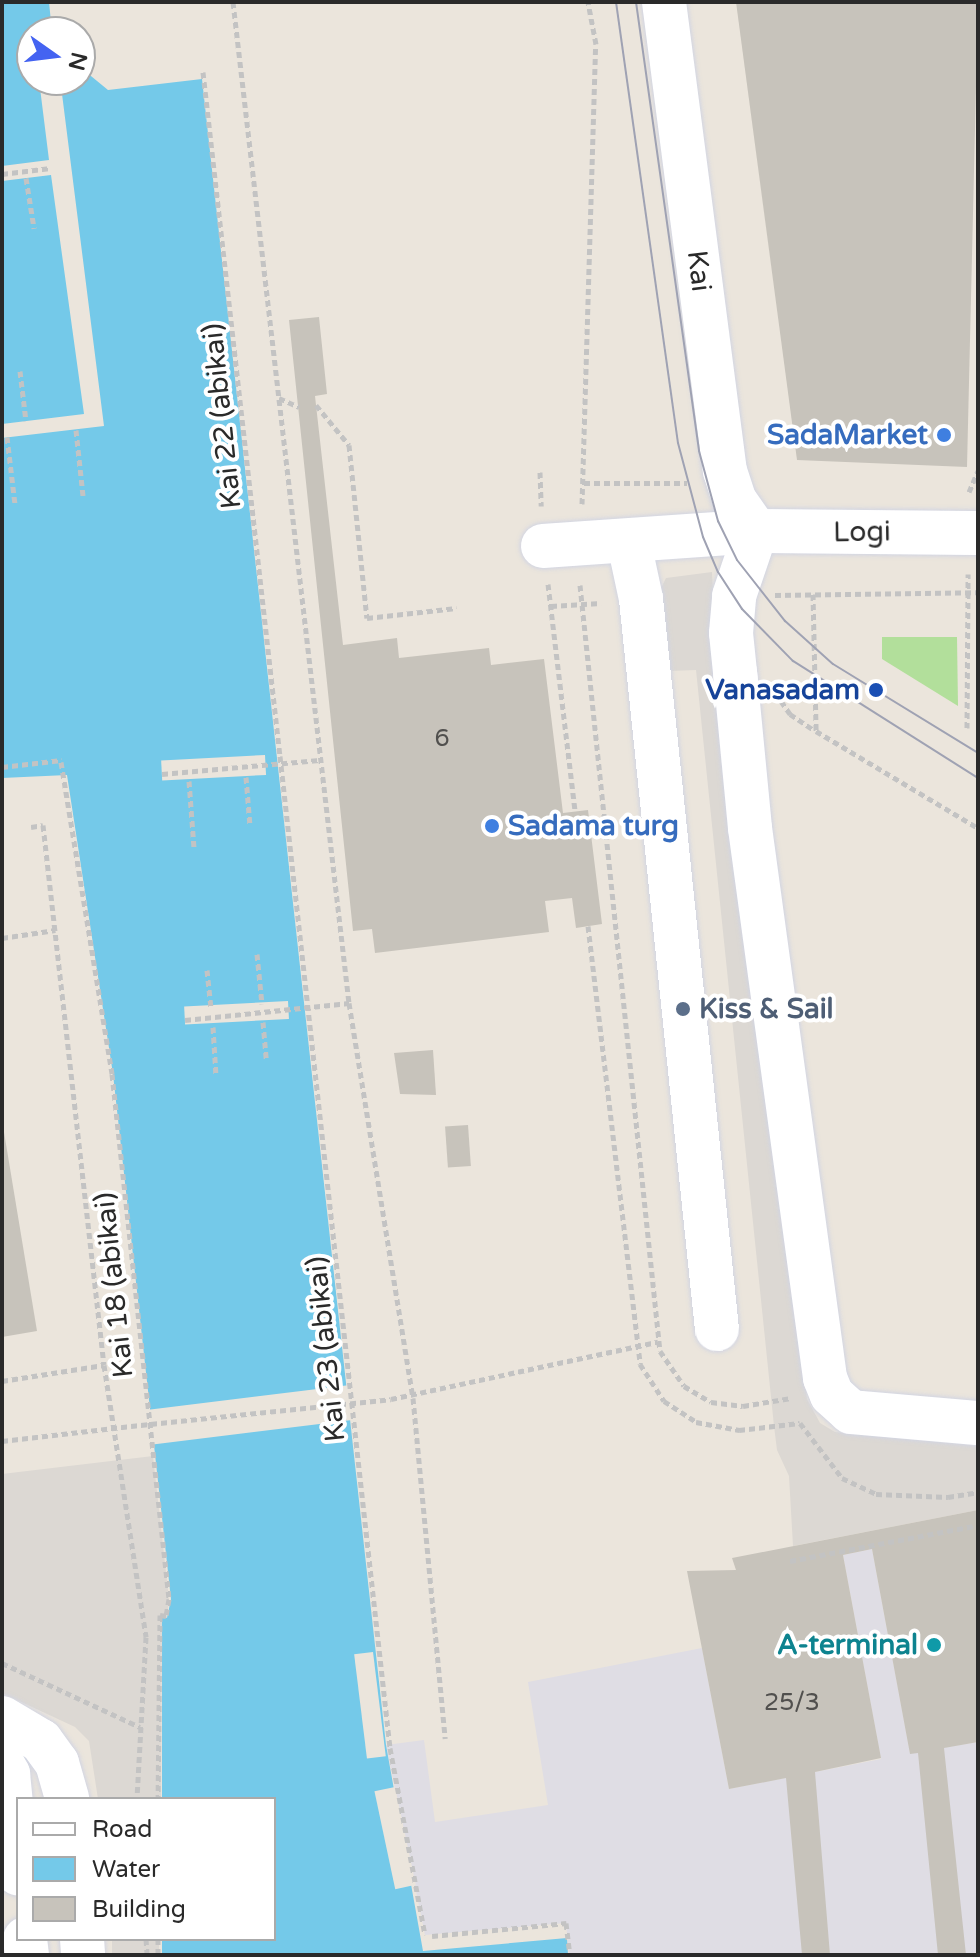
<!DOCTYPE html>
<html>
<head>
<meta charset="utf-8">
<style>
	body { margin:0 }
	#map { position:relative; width:980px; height:1957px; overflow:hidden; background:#ebe5dc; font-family:"Varela Round",sans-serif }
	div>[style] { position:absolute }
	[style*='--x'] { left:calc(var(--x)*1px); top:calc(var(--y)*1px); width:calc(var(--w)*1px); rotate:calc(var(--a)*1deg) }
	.industrial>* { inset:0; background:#dfdde4 }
	.green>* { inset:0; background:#b2df9b }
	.plaza>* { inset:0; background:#dcd8d3; transform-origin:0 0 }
	.water>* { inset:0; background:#74c9e9 }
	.pier>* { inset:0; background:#ebe5dc; transform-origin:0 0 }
	.building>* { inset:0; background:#c7c3bb; transform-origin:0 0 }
	.path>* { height:5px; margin-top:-2.5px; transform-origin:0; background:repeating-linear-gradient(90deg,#c3c3c3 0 6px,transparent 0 10px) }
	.roads { filter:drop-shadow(0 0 2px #d2d5e2) drop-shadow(0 0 2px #d2d5e2) }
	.minor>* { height:44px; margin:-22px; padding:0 22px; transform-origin:22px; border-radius:22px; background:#fff }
	.tram>* { height:2px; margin:-1px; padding:0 1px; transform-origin:1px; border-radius:1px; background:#9fa2b3 }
	.path-bridge>* { height:5px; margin-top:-2.5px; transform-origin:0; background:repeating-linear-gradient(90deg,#c3c3c3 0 6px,transparent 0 10px) }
	.dots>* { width:22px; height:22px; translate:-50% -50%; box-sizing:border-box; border:4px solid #fff; border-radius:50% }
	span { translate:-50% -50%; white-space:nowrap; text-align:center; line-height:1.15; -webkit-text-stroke:8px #fff; paint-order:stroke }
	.number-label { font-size:24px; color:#51504e }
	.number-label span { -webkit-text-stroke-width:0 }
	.street-label { font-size:28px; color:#2a2a2a }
	.shop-label { font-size:28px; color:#366cbe; font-weight:700 }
	.right { translate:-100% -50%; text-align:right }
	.left { translate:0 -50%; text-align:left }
	.transit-label { font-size:28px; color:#164399; font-weight:700 }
	.service-label { font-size:28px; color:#4e5e75; font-weight:700 }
	.culture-label { font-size:28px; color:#0d838f; font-weight:700 }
	.frame { position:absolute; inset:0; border:4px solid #2a2a2a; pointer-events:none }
	.legend { position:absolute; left:16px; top:1797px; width:260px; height:144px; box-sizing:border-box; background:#fff; border:2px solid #aaa; margin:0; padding:10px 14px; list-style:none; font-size:24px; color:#2a2a2a }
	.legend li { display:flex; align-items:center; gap:16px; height:40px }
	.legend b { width:40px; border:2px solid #aaa }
	.north { position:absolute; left:16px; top:16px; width:80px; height:80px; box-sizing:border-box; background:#fff; border:2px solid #aaa; border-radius:50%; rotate:104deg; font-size:22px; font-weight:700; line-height:32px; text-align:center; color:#2a2a2a }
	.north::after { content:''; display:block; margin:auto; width:28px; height:36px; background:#4463f1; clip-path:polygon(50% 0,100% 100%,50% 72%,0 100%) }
</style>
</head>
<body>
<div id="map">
	<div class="industrial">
		<i style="clip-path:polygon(872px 1549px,910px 1753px,978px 1742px,978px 1955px,569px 1955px,566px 1923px,425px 1935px,386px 1745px,424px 1740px,435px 1822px,548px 1805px,528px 1682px,702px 1648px,729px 1789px,881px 1759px,843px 1555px)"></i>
	</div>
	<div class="green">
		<i style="clip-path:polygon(882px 637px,957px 637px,958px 706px,882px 659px)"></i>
	</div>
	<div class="plaza">
		<i style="clip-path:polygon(712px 572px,720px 750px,807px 1399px,820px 1423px,835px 1432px,978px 1446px,978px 1510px,793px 1546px,789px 1476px,777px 1450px,774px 1426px,696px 670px,669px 671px,659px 592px,666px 578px)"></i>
		<i style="clip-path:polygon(153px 1456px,169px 1599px,167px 1618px,162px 1618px,161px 1799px,98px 1799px,89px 1741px,75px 1727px,2px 1693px,2px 1474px)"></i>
		<i style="left:112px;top:1939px;width:47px;height:16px"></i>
	</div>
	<div class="water">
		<i style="clip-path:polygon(2px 2px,49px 2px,52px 32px,32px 32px,32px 80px,80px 80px,80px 67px,108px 90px,202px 79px,386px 1745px,423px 1951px,567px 1938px,568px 1955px,162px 1955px,162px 1939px,274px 1939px,274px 1799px,162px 1799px,162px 1617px,167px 1618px,171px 1599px,113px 1074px,67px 775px,2px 778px)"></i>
	</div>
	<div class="pier">
		<i style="clip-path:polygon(39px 80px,68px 80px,61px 86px,104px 426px,2px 438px,2px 424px,84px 414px,51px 175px,2px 181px,2px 166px,49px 160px)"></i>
		<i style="left:265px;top:755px;width:20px;height:104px;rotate:87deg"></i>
		<i style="left:288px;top:1001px;width:18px;height:104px;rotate:87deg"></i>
		<i style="left:350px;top:1385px;width:35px;height:207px;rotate:83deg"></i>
		<i style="left:373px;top:1652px;width:105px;height:19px;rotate:83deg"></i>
		<i style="left:395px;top:1787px;width:100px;height:21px;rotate:78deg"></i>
	</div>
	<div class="building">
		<i style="clip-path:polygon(736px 2px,978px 2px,967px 467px,797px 460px)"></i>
		<i style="clip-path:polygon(319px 317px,327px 394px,315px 396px,316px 405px,343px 645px,397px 638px,399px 658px,489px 648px,491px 665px,544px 659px,563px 813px,588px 810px,602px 924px,576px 928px,572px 898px,545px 901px,549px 932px,375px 953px,372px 929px,353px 931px,289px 320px)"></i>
		<i style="clip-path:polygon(433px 1050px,436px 1095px,400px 1094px,394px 1053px)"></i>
		<i style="clip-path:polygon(2px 1120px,37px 1331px,2px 1337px)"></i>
		<i style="left:468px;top:1125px;width:41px;height:23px;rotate:86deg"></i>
		<i style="clip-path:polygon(978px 1510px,978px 1742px,944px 1748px,966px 1955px,938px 1955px,918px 1753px,910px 1754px,872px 1549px,843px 1555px,881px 1758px,815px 1772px,830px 1955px,802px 1955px,786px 1778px,729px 1789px,687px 1571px,736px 1570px,732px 1558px)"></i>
	</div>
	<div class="path">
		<i style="--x:233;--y:2;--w:1008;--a:83.39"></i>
		<i style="--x:349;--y:1003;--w:400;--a:80.8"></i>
		<i style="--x:413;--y:1398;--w:342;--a:84.6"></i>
		<i style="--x:203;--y:72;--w:688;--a:83.58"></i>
		<i style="--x:2;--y:174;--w:49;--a:-7"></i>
		<i style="--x:26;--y:178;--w:51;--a:80.9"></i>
		<i style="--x:20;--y:371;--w:50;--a:83.2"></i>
		<i style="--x:279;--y:398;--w:22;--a:24"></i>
		<i style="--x:316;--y:405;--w:52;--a:50.5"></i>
		<i style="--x:349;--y:445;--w:174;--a:84.1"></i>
		<i style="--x:367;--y:618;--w:90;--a:-6.4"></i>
		<i style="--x:76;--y:430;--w:66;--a:83.9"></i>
		<i style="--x:7;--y:437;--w:67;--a:83.2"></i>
		<i style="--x:540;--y:472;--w:34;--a:88"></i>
		<i style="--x:584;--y:483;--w:103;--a:0"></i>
		<i style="--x:969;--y:492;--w:23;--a:-67"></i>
		<i style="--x:582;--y:504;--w:460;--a:-88.3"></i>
		<i style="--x:596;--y:44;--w:43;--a:-100.8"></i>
		<i style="--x:548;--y:584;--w:229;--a:83.2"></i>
		<i style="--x:580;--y:585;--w:770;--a:84.04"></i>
		<i style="--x:660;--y:1351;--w:42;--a:55.6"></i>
		<i style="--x:684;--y:1386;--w:31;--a:31"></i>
		<i style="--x:711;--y:1402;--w:32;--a:7"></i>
		<i style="--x:743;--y:1406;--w:49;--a:-9.5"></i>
		<i style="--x:813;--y:594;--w:137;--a:88.7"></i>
		<i style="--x:816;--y:731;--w:189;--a:30.9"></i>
		<i style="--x:775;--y:595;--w:203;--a:-0.8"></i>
		<i style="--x:551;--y:606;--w:50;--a:-3.4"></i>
		<i style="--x:781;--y:701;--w:16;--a:55"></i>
		<i style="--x:790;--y:714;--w:30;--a:34"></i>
		<i style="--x:967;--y:728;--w:154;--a:-89.6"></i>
		<i style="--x:280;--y:756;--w:998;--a:83.67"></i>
		<i style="--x:390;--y:1748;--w:190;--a:79.4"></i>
		<i style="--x:61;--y:762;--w:316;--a:80.7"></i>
		<i style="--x:112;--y:1074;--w:528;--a:83.8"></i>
		<i style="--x:169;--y:1599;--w:17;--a:100"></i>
		<i style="--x:166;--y:1616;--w:6;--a:-171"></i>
		<i style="--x:160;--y:1615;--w:184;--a:90.6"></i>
		<i style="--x:2;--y:767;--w:60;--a:-6.7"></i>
		<i style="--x:162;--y:774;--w:158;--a:-5.1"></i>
		<i style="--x:246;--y:777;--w:49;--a:85.3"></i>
		<i style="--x:189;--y:781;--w:66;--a:85.7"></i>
		<i style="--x:31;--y:827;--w:12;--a:-9"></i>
		<i style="--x:43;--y:825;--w:543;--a:83.56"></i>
		<i style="--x:104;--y:1365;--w:275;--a:81.2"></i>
		<i style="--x:146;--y:1637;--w:162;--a:93.2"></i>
		<i style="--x:588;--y:926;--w:441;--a:83.2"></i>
		<i style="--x:640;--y:1364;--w:44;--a:57"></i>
		<i style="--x:664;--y:1401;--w:38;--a:33"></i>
		<i style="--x:696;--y:1422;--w:44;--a:10.5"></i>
		<i style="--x:739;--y:1430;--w:61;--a:-6.5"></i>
		<i style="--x:2;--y:938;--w:54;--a:-8.6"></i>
		<i style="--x:257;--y:954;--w:50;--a:84.3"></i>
		<i style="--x:207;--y:970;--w:38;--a:84"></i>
		<i style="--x:185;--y:1020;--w:165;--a:-5.9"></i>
		<i style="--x:263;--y:1022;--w:38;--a:85"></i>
		<i style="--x:213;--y:1027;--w:49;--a:86.5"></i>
		<i style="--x:2;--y:1381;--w:103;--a:-8.9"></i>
		<i style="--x:391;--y:1399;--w:273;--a:-12.1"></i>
		<i style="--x:800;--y:1423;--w:69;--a:52.6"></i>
		<i style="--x:842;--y:1478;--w:38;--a:25"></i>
		<i style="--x:876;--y:1494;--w:72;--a:2.4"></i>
		<i style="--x:948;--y:1497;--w:30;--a:-9"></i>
		<i style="--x:2;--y:1441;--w:130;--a:-6.6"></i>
		<i style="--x:790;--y:1561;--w:191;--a:-10.8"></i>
		<i style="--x:2;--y:1663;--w:152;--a:24.9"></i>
		<i style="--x:432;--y:1936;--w:135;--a:-5.5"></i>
		<i style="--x:566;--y:1923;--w:32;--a:83"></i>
		<i style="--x:146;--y:1939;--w:16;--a:86"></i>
		<i style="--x:158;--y:1939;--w:16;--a:90"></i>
	</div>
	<div class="roads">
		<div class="minor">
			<i style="--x:664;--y:2;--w:473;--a:82.6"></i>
			<i style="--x:725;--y:471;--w:32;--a:72"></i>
			<i style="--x:735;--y:501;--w:37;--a:55"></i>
			<i style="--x:629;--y:543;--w:57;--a:77.9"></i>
			<i style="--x:641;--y:599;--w:734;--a:84.06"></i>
			<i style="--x:543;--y:546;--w:214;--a:-4"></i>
			<i style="--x:756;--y:531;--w:222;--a:0.5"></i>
			<i style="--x:735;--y:672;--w:157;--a:84.5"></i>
			<i style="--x:750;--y:828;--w:555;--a:82.23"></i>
			<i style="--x:825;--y:1378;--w:18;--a:68"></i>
			<i style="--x:832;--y:1395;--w:25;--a:42"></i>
			<i style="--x:851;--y:1412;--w:127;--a:5"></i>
			<i style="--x:738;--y:701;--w:68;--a:-95.9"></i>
			<i style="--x:731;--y:633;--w:37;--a:-85"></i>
			<i style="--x:734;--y:596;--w:69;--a:-71.3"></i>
			<i style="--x:2;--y:1718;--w:45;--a:30.5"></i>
			<i style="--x:41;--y:1741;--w:27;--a:54"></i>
			<i style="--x:57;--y:1763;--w:37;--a:74"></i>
			<i style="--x:2;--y:1763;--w:13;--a:61"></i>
			<i style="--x:8;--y:1774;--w:100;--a:84.2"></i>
			<i style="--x:25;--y:1939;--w:16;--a:83"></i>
			<i style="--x:82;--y:1939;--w:16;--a:86"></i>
		</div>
	</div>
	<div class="tram">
		<i style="--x:616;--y:2;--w:445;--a:82"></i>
		<i style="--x:678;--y:443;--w:97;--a:75.1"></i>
		<i style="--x:703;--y:537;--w:38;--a:67"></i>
		<i style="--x:718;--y:572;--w:44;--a:57"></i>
		<i style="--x:742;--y:609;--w:73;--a:45.6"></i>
		<i style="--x:793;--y:661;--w:219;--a:32.3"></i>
		<i style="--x:636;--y:2;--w:453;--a:82"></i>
		<i style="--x:699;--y:451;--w:73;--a:74.8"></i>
		<i style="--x:718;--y:521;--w:43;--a:64"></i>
		<i style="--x:737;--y:560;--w:78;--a:51.8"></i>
		<i style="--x:785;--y:621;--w:64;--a:41.9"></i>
		<i style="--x:833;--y:664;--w:170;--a:31.5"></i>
	</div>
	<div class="path-bridge">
		<i style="--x:131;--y:1426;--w:261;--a:-5.9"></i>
	</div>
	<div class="dots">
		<i style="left:944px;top:435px;background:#3f7fe0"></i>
		<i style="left:876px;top:690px;background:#1a4fb4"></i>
		<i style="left:492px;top:826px;background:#3f7fe0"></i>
		<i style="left:683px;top:1009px;background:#5c6f8a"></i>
		<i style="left:934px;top:1645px;background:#0f9aa8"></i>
	</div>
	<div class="number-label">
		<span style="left:442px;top:739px">6</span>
		<span style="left:792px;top:1703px">25/3</span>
	</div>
	<div class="street-label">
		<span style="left:699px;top:271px;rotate:83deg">Kai</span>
		<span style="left:222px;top:416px;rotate:-96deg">Kai 22 (abikai)</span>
		<span style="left:862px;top:532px;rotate:-1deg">Logi</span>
		<span style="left:114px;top:1285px;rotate:-96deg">Kai 18 (abikai)</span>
		<span style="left:326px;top:1349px;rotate:-96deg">Kai 23 (abikai)</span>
	</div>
	<div class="shop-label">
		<span class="right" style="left:928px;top:435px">SadaMarket</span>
		<span class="left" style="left:508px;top:826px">Sadama turg</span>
	</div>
	<div class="transit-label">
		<span class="right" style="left:860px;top:690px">Vanasadam</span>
	</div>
	<div class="service-label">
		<span class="left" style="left:699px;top:1009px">Kiss &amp; Sail</span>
	</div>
	<div class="culture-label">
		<span class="right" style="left:918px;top:1645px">A-terminal</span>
	</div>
	<div class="frame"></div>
	<ul class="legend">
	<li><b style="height:10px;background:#fff"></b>Road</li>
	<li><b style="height:22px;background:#74c9e9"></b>Water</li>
	<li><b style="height:22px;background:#c7c3bb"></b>Building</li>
	</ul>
	<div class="north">N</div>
</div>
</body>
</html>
